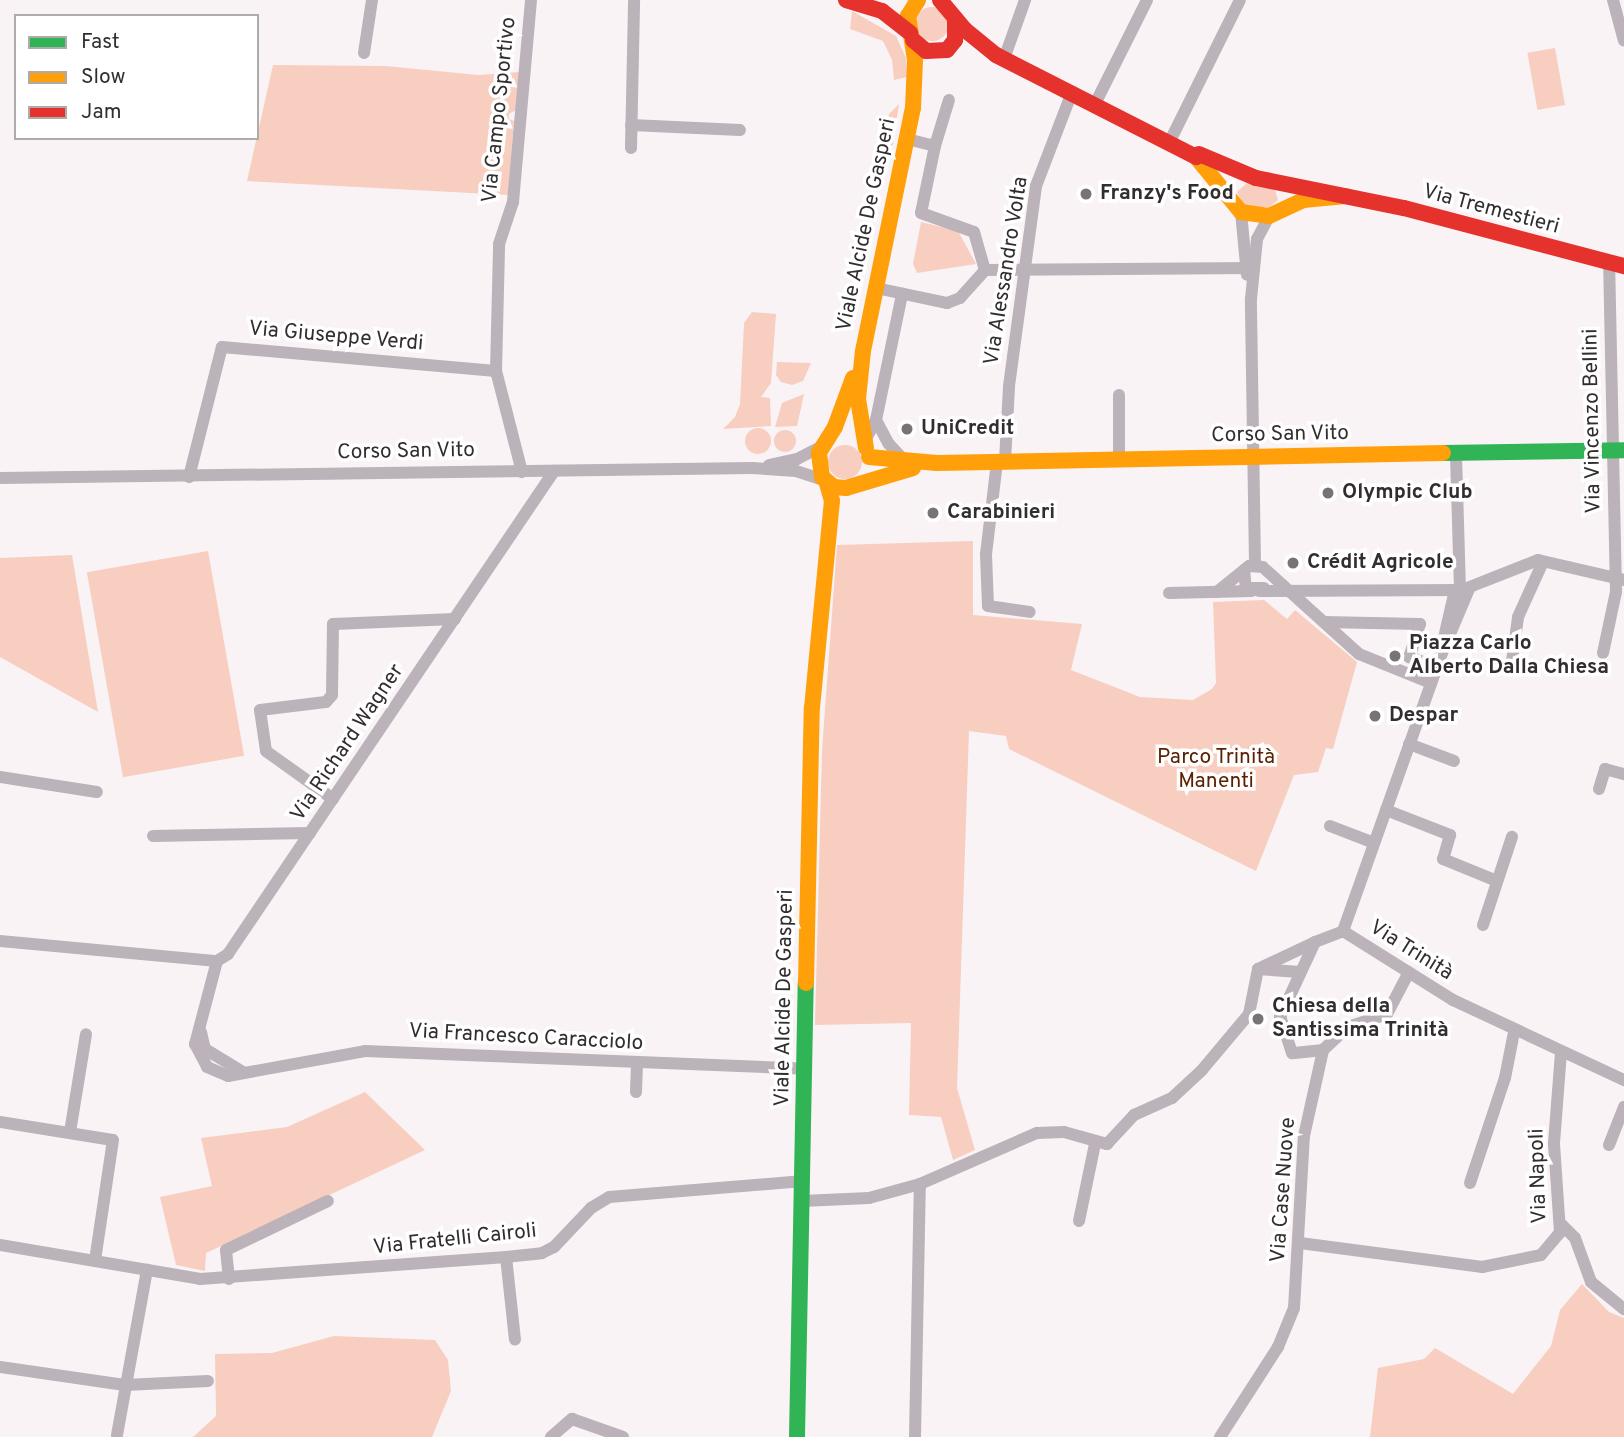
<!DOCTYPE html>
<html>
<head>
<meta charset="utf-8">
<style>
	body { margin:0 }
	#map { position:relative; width:1624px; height:1437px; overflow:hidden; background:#f9f3f6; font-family:Overpass,sans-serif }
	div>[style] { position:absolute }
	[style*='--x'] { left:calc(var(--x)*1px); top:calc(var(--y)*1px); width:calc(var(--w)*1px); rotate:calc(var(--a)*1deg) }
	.green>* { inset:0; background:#f8cec0; transform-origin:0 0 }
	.round { border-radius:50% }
	.street>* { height:12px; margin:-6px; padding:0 6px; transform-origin:6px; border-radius:6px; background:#bbb2ba }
	.fast>* { height:16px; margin:-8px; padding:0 8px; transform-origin:8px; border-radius:8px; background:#30b455 }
	.slow>* { height:16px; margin:-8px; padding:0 8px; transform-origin:8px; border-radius:8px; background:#ff9f0a }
	.jam>* { height:16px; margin:-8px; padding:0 8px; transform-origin:8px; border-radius:8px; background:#e5322d }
	.dots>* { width:19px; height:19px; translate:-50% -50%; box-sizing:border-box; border:4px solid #fff; border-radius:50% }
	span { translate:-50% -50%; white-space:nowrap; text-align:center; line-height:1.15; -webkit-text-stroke:7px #fff; paint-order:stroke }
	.street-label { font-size:21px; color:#322e2f }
	.poi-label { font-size:21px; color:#322e2f; font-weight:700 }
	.left { translate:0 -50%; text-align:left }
	.park-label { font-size:21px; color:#5b2102 }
	.legend { position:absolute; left:14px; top:14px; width:245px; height:126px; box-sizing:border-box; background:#fff; border:2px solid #adabac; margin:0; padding:9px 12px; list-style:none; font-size:21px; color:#322e2f }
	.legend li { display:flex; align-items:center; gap:14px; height:35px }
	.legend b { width:35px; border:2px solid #adabac }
</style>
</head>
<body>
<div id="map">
	<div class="green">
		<i class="round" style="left:915px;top:7px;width:34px;height:34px"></i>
		<i style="clip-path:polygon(852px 11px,896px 36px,906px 58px,907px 77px,894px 80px,892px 60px,883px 41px,850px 29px)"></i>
		<i style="left:1555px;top:48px;width:58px;height:28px;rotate:80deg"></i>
		<i style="clip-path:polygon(273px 65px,386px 66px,478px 75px,520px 72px,516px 110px,509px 114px,509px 119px,514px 121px,508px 195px,247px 181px)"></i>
		<i style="clip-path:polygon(899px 104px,893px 145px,890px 146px,886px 138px,889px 114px)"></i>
		<i style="clip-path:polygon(1247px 183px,1275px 190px,1278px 200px,1269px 207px,1245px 207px,1237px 192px)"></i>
		<i style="clip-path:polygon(921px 222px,958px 231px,976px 264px,917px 273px,913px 264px)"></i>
		<i style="clip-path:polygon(752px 312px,776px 314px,771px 383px,761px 397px,770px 398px,771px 426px,723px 429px,735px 417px,740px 404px,744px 323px)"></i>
		<i style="clip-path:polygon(777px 362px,811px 363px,803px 381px,792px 385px,781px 382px,776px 375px)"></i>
		<i style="clip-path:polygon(804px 394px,797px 426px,775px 427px,782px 403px)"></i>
		<i class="round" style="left:745px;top:428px;width:26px;height:26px"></i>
		<i class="round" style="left:774px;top:430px;width:22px;height:22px"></i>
		<i class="round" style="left:828px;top:445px;width:34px;height:34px"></i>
		<i style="clip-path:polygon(973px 541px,973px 615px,1082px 624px,1071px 670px,1140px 697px,1193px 700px,1212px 689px,1216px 683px,1213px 602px,1264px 600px,1287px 619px,1295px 610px,1357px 662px,1333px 749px,1326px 748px,1318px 772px,1294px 775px,1256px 871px,1009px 749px,1006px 736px,969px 731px,957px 1088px,975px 1150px,953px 1160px,941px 1117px,909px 1115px,911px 1023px,815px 1025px,822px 750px,837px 545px)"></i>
		<i style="left:208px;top:551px;width:208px;height:123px;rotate:80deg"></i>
		<i style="clip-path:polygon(72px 555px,98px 712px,0 657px,0 558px)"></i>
		<i style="clip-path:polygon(365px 1092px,425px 1150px,206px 1253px,205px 1271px,176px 1265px,160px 1197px,212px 1186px,201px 1138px,287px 1127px)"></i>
		<i style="clip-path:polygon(1582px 1284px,1609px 1312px,1624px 1318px,1624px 1437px,1370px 1437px,1378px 1368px,1424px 1359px,1435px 1348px,1513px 1394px,1551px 1346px,1560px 1310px)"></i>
		<i style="clip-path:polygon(334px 1336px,435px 1340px,448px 1360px,451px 1391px,432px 1437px,193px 1437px,216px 1416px,215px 1354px,272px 1353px)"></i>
	</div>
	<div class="street">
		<i style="--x:1613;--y:0;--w:42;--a:75"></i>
		<i style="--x:364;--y:53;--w:54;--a:-81.4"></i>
		<i style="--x:1004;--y:59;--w:63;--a:-70.4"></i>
		<i style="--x:1095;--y:104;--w:116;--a:-63.4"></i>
		<i style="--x:631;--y:125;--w:109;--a:2.6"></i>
		<i style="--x:907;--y:139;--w:29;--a:14"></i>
		<i style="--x:935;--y:146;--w:68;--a:101.8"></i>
		<i style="--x:921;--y:213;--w:56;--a:19.7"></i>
		<i style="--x:974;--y:232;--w:40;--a:74"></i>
		<i style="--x:1170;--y:141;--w:157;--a:-63.6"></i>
		<i style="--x:935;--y:146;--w:48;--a:-73.1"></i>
		<i style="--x:631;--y:148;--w:148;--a:-88.8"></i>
		<i style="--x:1241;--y:212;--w:63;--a:84.6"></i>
		<i style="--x:876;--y:288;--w:73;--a:11.9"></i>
		<i style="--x:947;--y:303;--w:14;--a:-21"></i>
		<i style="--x:960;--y:298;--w:38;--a:-48"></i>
		<i style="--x:985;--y:270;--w:269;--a:-0.4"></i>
		<i style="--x:876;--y:420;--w:27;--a:62"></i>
		<i style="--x:889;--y:444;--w:22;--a:47"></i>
		<i style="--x:864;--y:442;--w:25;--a:-61"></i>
		<i style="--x:876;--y:420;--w:129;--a:-78.3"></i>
		<i style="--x:1119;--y:458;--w:63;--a:-90"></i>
		<i style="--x:1005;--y:461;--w:75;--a:-86.9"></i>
		<i style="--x:1009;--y:386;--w:202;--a:-82.3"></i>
		<i style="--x:1036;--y:186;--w:101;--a:-69"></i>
		<i style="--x:997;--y:462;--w:93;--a:96.8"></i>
		<i style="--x:986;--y:554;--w:52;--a:87.8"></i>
		<i style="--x:988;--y:606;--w:42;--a:8.1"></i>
		<i style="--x:769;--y:465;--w:29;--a:-12"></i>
		<i style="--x:797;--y:459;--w:29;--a:-27"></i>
		<i style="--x:522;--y:472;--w:104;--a:-104.4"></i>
		<i style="--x:496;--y:371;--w:127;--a:-88.6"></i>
		<i style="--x:499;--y:244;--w:44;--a:-71.6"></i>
		<i style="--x:513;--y:202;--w:203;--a:-84.9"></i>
		<i style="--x:189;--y:477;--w:134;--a:-75.8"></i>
		<i style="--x:222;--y:347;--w:275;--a:5"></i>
		<i style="--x:0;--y:478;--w:752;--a:-0.76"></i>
		<i style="--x:752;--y:468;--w:44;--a:3.9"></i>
		<i style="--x:796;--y:471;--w:29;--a:18"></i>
		<i style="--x:1255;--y:564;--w:265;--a:-90.9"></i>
		<i style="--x:1251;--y:299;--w:60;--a:-84.3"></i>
		<i style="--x:1257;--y:239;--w:26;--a:-62"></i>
		<i style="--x:1244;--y:570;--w:18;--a:84"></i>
		<i style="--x:1246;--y:588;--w:18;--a:0"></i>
		<i style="--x:1266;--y:570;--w:125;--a:42.1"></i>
		<i style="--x:1359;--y:654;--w:78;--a:21.9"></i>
		<i style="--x:1462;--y:590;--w:82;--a:-21.5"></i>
		<i style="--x:1538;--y:560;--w:88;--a:13.1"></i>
		<i style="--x:1259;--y:591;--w:201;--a:-0.3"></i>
		<i style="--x:1460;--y:590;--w:137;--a:-91.7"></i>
		<i style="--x:1217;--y:592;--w:41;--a:-39.1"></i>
		<i style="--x:1249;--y:566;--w:14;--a:4"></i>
		<i style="--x:1169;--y:593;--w:83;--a:-1.4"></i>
		<i style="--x:1324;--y:622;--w:96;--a:1.2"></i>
		<i style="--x:1420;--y:624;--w:35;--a:108"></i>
		<i style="--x:1409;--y:657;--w:29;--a:20"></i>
		<i style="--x:1443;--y:642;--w:53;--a:-77"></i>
		<i style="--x:1603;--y:653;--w:62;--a:-78"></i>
		<i style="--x:1616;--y:592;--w:329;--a:-91.2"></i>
		<i style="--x:1511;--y:669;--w:52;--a:-82.3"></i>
		<i style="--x:1518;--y:617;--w:60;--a:-65.6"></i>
		<i style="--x:1409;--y:744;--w:48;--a:20.7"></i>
		<i style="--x:0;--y:777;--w:98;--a:8.8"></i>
		<i style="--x:1599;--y:789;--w:21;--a:-73"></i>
		<i style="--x:1605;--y:769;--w:20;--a:15"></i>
		<i style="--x:333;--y:799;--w:82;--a:-144.4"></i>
		<i style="--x:266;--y:751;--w:41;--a:-98.3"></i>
		<i style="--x:260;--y:710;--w:66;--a:-6.9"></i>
		<i style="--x:326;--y:702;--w:9;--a:-49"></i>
		<i style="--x:332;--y:695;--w:71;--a:-89.2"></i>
		<i style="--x:333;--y:624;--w:122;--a:-2.3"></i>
		<i style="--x:1386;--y:810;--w:69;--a:21.3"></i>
		<i style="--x:1450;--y:835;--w:25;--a:106"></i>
		<i style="--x:1443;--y:859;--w:58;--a:22.2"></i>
		<i style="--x:1330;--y:826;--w:47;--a:21.1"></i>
		<i style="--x:153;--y:836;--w:157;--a:-1.1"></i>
		<i style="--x:1483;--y:925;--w:93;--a:-71.8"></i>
		<i style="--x:1343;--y:931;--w:295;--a:-70.4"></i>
		<i style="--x:1442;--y:653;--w:69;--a:-67.1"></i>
		<i style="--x:0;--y:941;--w:218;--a:5.3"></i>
		<i style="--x:217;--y:961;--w:13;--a:-32"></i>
		<i style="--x:228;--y:954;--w:583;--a:-55.98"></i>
		<i style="--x:217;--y:961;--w:86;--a:104.8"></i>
		<i style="--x:195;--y:1044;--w:26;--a:62"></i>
		<i style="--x:207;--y:1067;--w:23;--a:23"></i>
		<i style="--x:228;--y:1076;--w:139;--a:-10.3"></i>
		<i style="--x:365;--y:1051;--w:441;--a:2.3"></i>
		<i style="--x:1258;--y:969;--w:63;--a:-25.3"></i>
		<i style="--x:1258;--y:969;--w:42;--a:4.1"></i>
		<i style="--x:201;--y:1032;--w:17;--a:77"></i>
		<i style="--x:205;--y:1049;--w:44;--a:31.2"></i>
		<i style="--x:1323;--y:1050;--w:31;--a:174"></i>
		<i style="--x:1292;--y:1053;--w:38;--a:-108"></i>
		<i style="--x:1280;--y:1017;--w:83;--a:-65"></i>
		<i style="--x:1315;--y:942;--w:30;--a:-21"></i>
		<i style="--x:1343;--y:931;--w:130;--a:32.1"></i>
		<i style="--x:1453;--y:1000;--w:189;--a:25.1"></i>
		<i style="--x:636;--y:1092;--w:29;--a:-88"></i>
		<i style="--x:0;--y:1122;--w:114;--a:9.1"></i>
		<i style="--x:113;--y:1140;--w:122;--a:98.5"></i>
		<i style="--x:70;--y:1132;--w:99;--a:-80.7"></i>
		<i style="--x:1609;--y:1145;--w:41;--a:-68.5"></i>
		<i style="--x:1470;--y:1183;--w:111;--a:-71.6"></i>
		<i style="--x:1505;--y:1078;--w:47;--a:-78.9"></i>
		<i style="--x:802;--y:1201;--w:67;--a:-2.6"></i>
		<i style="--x:869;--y:1198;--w:53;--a:-15.4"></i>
		<i style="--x:920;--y:1184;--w:128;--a:-23.6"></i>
		<i style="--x:1037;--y:1133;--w:27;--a:-2"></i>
		<i style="--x:1064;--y:1132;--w:45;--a:15.6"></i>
		<i style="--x:1107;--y:1144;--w:40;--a:-47"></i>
		<i style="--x:1134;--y:1115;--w:42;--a:-24.1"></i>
		<i style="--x:1172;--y:1098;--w:41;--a:-43"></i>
		<i style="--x:1202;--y:1070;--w:73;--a:-50"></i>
		<i style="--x:1249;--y:1014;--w:46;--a:-78.7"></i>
		<i style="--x:1079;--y:1221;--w:79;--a:-78.3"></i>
		<i style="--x:1560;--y:1223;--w:21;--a:45"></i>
		<i style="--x:1575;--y:1238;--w:47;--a:70"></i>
		<i style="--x:1591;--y:1282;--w:43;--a:39.3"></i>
		<i style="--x:1300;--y:1243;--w:184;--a:7.5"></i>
		<i style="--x:1482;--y:1267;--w:60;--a:-11.5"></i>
		<i style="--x:1541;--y:1255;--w:30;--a:-50"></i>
		<i style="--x:1560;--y:1232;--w:89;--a:-93.9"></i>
		<i style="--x:1554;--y:1143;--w:90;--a:-85.6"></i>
		<i style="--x:0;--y:1245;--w:203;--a:9.6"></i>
		<i style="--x:200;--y:1279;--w:307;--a:-4.1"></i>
		<i style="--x:506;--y:1257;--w:36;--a:-6"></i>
		<i style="--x:542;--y:1253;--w:13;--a:-27"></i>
		<i style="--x:554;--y:1247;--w:54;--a:-46.5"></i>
		<i style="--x:591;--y:1208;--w:21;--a:-31"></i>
		<i style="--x:609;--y:1197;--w:195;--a:-4.7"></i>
		<i style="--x:506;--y:1257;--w:83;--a:83.8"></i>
		<i style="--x:229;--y:1279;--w:29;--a:-96"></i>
		<i style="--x:226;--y:1250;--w:113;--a:-25.7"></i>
		<i style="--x:0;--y:1367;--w:126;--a:8.2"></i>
		<i style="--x:125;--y:1385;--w:83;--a:-2.8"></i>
		<i style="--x:117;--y:1435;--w:168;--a:-79.7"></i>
		<i style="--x:551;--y:1437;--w:28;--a:-41"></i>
		<i style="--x:572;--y:1419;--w:54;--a:19.4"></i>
		<i style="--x:915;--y:1437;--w:253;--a:-88.9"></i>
		<i style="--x:1220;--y:1437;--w:107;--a:-57.2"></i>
		<i style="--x:1278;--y:1347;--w:42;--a:-67.7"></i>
		<i style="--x:1294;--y:1308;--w:172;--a:-86.7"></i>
		<i style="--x:1304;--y:1136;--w:88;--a:-77.5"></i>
		<i style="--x:1323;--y:1050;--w:34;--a:-43"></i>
		<i style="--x:1348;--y:1027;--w:41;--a:-18.4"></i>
		<i style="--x:1387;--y:1014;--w:47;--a:-62.4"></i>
	</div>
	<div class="fast">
		<i style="--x:1443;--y:453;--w:181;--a:-0.9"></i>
		<i style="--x:797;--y:1437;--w:454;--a:-88.9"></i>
	</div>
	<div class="slow">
		<i style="--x:1196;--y:157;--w:71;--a:50.7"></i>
		<i style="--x:1241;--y:212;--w:28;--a:8"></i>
		<i style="--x:1269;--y:216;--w:38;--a:-25"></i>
		<i style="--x:1303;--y:200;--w:43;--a:-5.3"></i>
		<i style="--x:853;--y:378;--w:52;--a:110.2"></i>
		<i style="--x:835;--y:427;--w:31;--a:122"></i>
		<i style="--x:819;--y:453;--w:24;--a:83"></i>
		<i style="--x:822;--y:477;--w:16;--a:40"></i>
		<i style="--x:834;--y:487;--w:12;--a:5"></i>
		<i style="--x:846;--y:488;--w:70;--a:-16.6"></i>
		<i style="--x:866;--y:448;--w:50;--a:-99.3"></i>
		<i style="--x:858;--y:399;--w:48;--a:-84.1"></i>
		<i style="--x:863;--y:351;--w:248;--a:-78.4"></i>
		<i style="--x:913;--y:108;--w:48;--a:-87.6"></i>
		<i style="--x:915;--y:60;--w:45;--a:-99"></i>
		<i style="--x:908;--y:16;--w:19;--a:-58"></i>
		<i style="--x:869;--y:457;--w:68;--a:5"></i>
		<i style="--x:937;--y:463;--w:506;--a:-1.13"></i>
		<i style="--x:806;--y:983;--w:275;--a:-88.8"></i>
		<i style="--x:812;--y:708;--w:208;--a:-84.5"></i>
		<i style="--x:832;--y:501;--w:19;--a:-106"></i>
	</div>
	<div class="jam">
		<i style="--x:846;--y:0;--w:38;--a:17"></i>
		<i style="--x:882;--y:11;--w:36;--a:38"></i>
		<i style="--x:940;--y:0;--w:38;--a:50"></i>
		<i style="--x:964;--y:29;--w:41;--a:39.1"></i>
		<i style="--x:996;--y:55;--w:225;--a:27"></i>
		<i style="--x:913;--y:40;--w:17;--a:40"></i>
		<i style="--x:926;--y:51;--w:21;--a:-3"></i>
		<i style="--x:947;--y:50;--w:13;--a:-51"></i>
		<i style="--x:955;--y:40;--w:21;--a:-90"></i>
		<i style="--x:1199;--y:154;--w:62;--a:22.8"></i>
		<i style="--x:1256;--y:178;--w:151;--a:11.5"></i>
		<i style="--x:1404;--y:208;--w:228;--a:14.8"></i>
	</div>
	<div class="dots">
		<i style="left:1086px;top:194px;background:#787375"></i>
		<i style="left:907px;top:429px;background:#787375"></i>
		<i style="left:1328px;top:493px;background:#787375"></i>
		<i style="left:933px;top:513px;background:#787375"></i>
		<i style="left:1293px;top:563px;background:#787375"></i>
		<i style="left:1395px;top:656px;background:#787375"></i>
		<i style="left:1375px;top:716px;background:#787375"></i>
		<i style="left:1258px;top:1019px;background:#787375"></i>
	</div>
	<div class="street-label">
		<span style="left:500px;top:110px;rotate:-84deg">Via Campo Sportivo</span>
		<span style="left:1491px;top:210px;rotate:15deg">Via Tremestieri</span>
		<span style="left:867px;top:225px;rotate:-78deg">Viale Alcide De Gasperi</span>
		<span style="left:1007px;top:271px;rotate:-81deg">Via Alessandro Volta</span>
		<span style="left:336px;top:337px;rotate:5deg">Via Giuseppe Verdi</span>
		<span style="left:1593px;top:421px;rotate:-91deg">Via Vincenzo Bellini</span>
		<span style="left:1280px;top:435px;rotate:-1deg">Corso San Vito</span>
		<span style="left:406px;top:452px;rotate:-1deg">Corso San Vito</span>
		<span style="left:348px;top:743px;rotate:-56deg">Via Richard Wagner</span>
		<span style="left:1411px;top:951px;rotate:32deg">Via Trinità</span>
		<span style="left:785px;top:998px;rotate:-89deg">Viale Alcide De Gasperi</span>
		<span style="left:526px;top:1038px;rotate:3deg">Via Francesco Caracciolo</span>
		<span style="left:1539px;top:1176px;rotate:-92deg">Via Napoli</span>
		<span style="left:1284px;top:1190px;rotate:-86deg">Via Case Nuove</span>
		<span style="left:455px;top:1240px;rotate:-6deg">Via Fratelli Cairoli</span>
	</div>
	<div class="poi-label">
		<span class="left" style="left:1100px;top:194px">Franzy's Food</span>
		<span class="left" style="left:921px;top:429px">UniCredit</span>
		<span class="left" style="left:1342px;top:493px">Olympic Club</span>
		<span class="left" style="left:947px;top:513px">Carabinieri</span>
		<span class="left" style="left:1307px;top:563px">Crédit Agricole</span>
		<span class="left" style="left:1409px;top:656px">Piazza Carlo<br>Alberto Dalla Chiesa</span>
		<span class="left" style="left:1389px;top:716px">Despar</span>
		<span class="left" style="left:1272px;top:1019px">Chiesa della<br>Santissima Trinità</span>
	</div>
	<div class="park-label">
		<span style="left:1216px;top:770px">Parco Trinità<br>Manenti</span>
	</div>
	<ul class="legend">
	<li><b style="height:9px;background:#30b455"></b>Fast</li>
	<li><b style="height:9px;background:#ff9f0a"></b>Slow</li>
	<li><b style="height:9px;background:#e5322d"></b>Jam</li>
	</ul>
</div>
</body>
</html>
